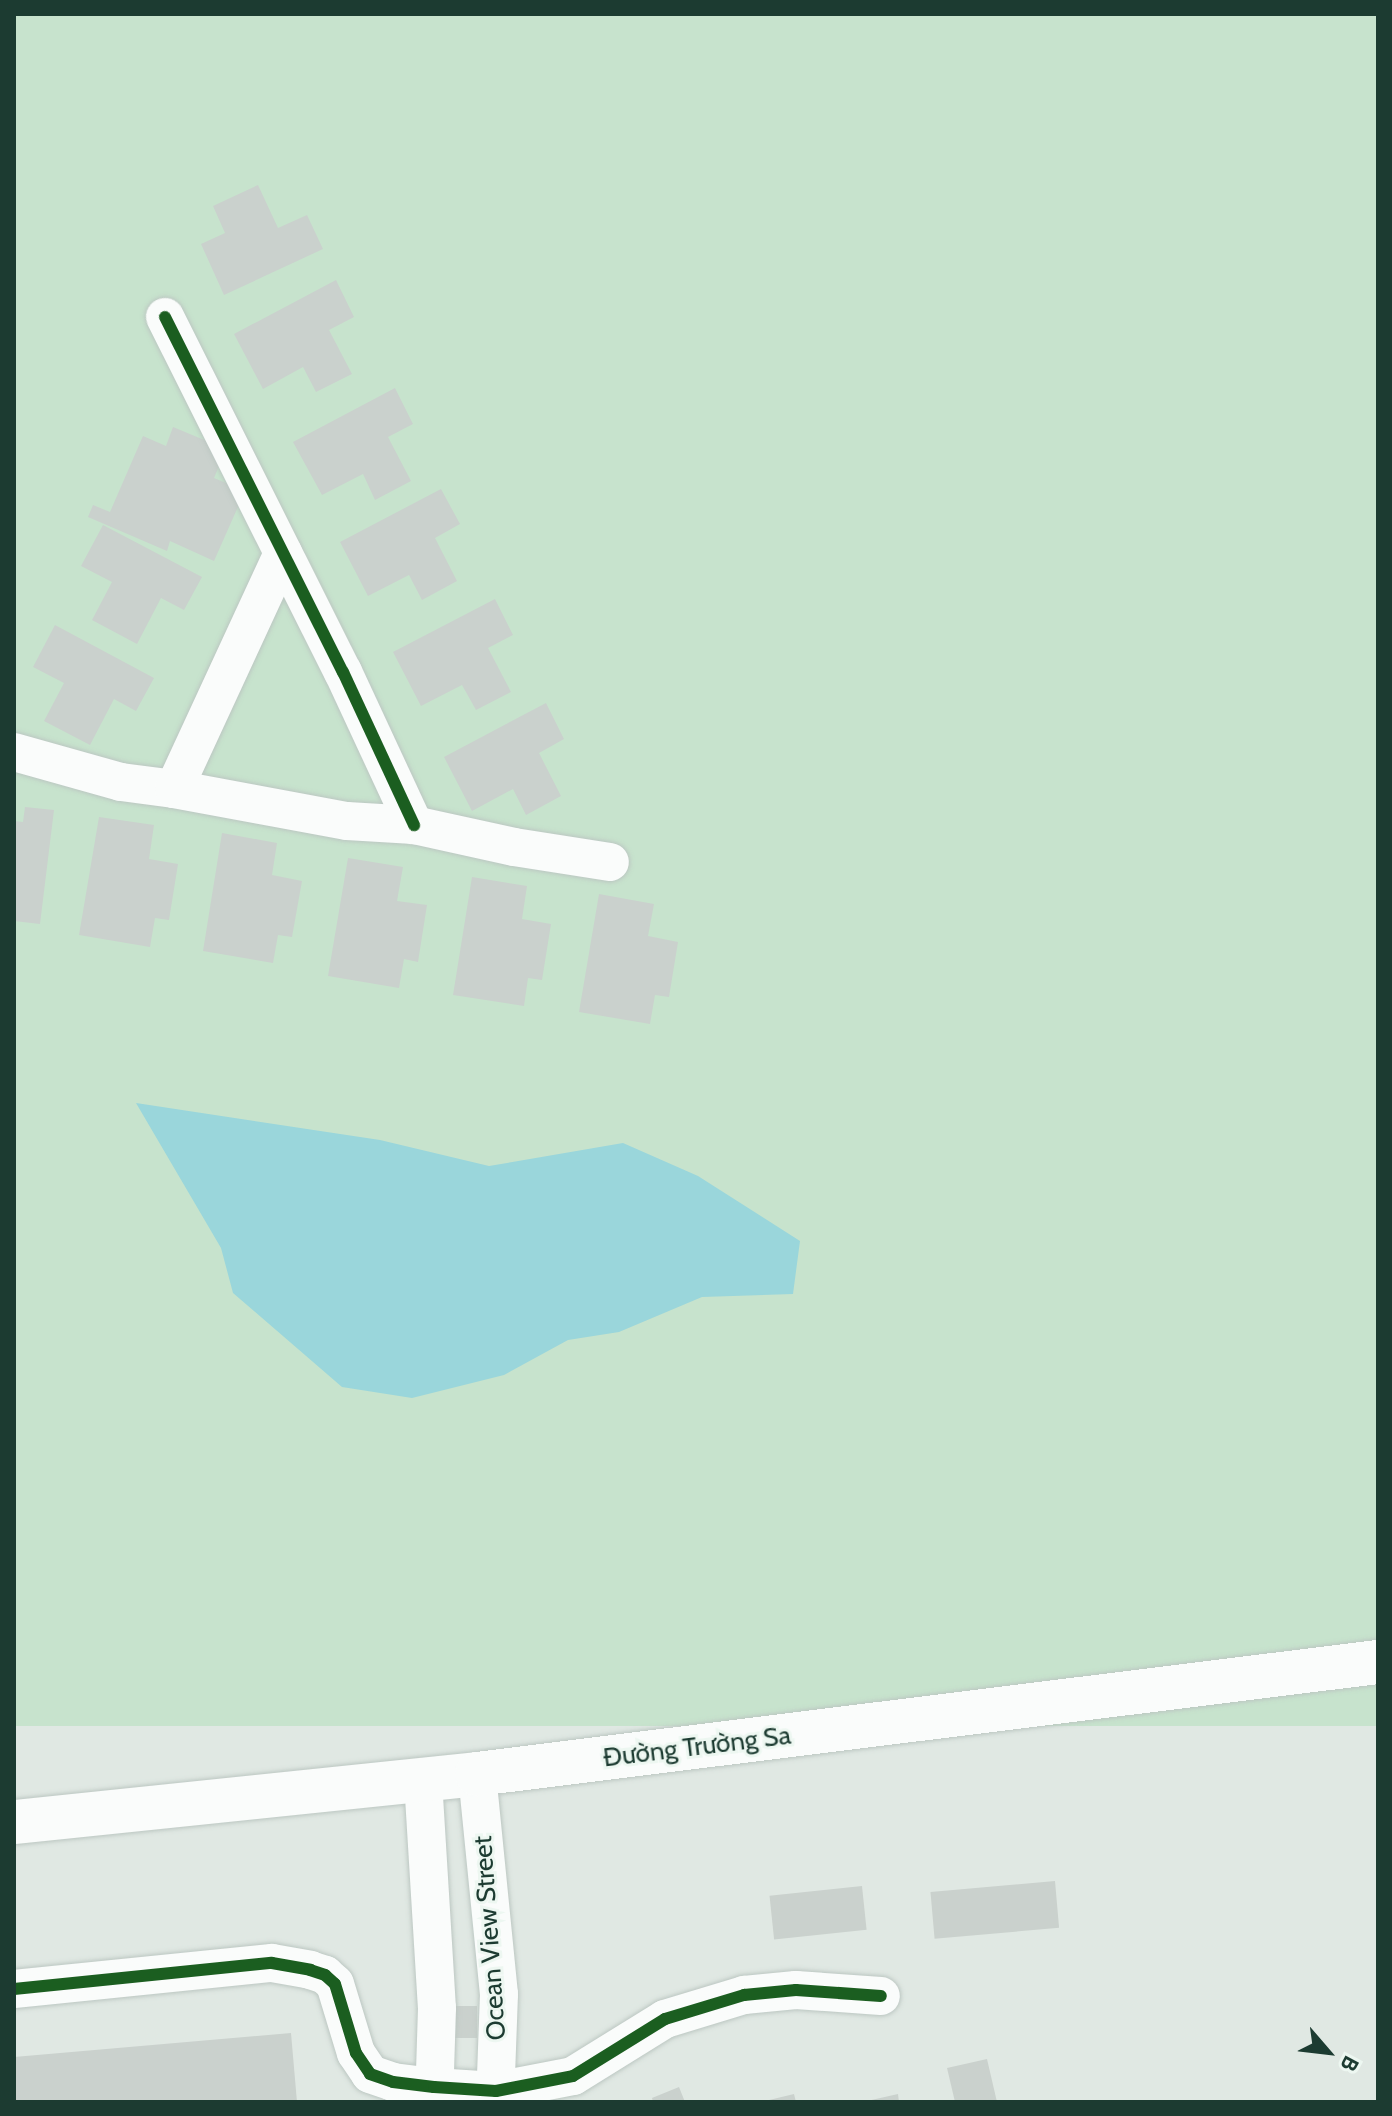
<!DOCTYPE html>
<html>
<head>
<meta charset="utf-8">
<style>
	body { margin:0 }
	#map { position:relative; width:1392px; height:2116px; overflow:hidden; background:#e0e8e3; font-family:Cabin,sans-serif }
	div>[style] { position:absolute }
	[style*='--x'] { left:calc(var(--x)*1px); top:calc(var(--y)*1px); width:calc(var(--w)*1px); rotate:calc(var(--a)*1deg) }
	.green>* { inset:0; background:#c7e3cd; transform-origin:0 0 }
	.water>* { inset:0; background:#9ad6db }
	.building>* { inset:0; background:#cad1cd; transform-origin:0 0 }
	.roads { filter:drop-shadow(0 0 2px #bcc7c2) drop-shadow(0 0 2px #bcc7c2) }
	.street>* { height:38px; margin:-19px; padding:0 19px; transform-origin:19px; border-radius:19px; background:#fafcfb }
	.secondary>* { height:44px; margin:-22px; padding:0 22px; transform-origin:22px; border-radius:22px; background:#fafcfb }
	.cycleway>* { height:12px; margin:-6px; padding:0 6px; transform-origin:6px; border-radius:6px; background:#1b5e20 }
	span { translate:-50% -50%; white-space:nowrap; text-align:center; line-height:1.15; -webkit-text-stroke:6px #edf7f1; paint-order:stroke }
	.street-label { font-size:26px; color:#1c3b31 }
	.frame { position:absolute; inset:0; border:16px solid #1c3b31; pointer-events:none }
	.north { position:absolute; left:1288px; top:2012px; width:80px; height:80px; -webkit-text-stroke:6px #edf7f1; paint-order:stroke; rotate:118deg; font-size:22px; font-weight:700; line-height:32px; text-align:center; color:#1c3b31 }
	.north::after { content:''; display:block; margin:auto; width:28px; height:36px; background:#1c3b31; clip-path:polygon(50% 0,100% 100%,50% 72%,0 100%) }
</style>
</head>
<body>
<div id="map">
	<div class="green">
		<i style="left:14px;top:14px;width:1364px;height:1712px"></i>
	</div>
	<div class="water">
		<i style="clip-path:polygon(136px 1103px,380px 1140px,489px 1166px,623px 1143px,698px 1176px,800px 1241px,793px 1294px,702px 1297px,619px 1332px,568px 1340px,504px 1375px,412px 1398px,342px 1387px,233px 1293px,221px 1248px)"></i>
	</div>
	<div class="building">
		<i style="clip-path:polygon(258px 185px,278px 228px,307px 215px,323px 249px,224px 295px,201px 244px,225px 233px,213px 206px)"></i>
		<i style="clip-path:polygon(336px 280px,354px 317px,329px 330px,352px 374px,316px 392px,303px 367px,263px 389px,234px 334px)"></i>
		<i style="clip-path:polygon(395px 388px,413px 424px,388px 437px,411px 481px,375px 500px,363px 474px,322px 495px,293px 442px)"></i>
		<i style="clip-path:polygon(173px 427px,226px 449px,214px 478px,245px 491px,214px 561px,170px 541px,167px 551px,88px 517px,93px 505px,110px 512px,143px 436px,166px 446px)"></i>
		<i style="clip-path:polygon(441px 489px,460px 524px,435px 538px,457px 581px,422px 600px,409px 575px,368px 596px,340px 542px)"></i>
		<i style="clip-path:polygon(103px 525px,202px 577px,184px 610px,161px 598px,137px 644px,92px 620px,112px 582px,81px 566px)"></i>
		<i style="clip-path:polygon(495px 599px,513px 635px,488px 648px,511px 692px,476px 710px,462px 685px,421px 706px,393px 652px)"></i>
		<i style="clip-path:polygon(55px 625px,154px 678px,136px 711px,114px 699px,90px 745px,44px 721px,64px 683px,33px 667px)"></i>
		<i style="clip-path:polygon(546px 703px,564px 739px,539px 753px,561px 796px,526px 815px,513px 789px,472px 811px,444px 757px)"></i>
		<i style="clip-path:polygon(25px 807px,54px 810px,40px 924px,14px 921px,14px 821px,23px 822px)"></i>
		<i style="clip-path:polygon(99px 817px,154px 825px,149px 859px,178px 864px,169px 920px,155px 918px,150px 947px,79px 935px)"></i>
		<i style="clip-path:polygon(222px 833px,277px 843px,272px 875px,302px 881px,292px 937px,278px 935px,273px 963px,203px 951px)"></i>
		<i style="clip-path:polygon(348px 858px,403px 867px,397px 901px,427px 905px,418px 962px,404px 959px,399px 988px,328px 976px)"></i>
		<i style="clip-path:polygon(472px 877px,527px 886px,522px 919px,551px 924px,542px 980px,528px 978px,524px 1006px,453px 995px)"></i>
		<i style="clip-path:polygon(599px 894px,654px 904px,648px 936px,678px 942px,669px 997px,655px 995px,650px 1024px,579px 1012px)"></i>
		<i style="left:1055px;top:1881px;width:47px;height:125px;rotate:85deg"></i>
		<i style="left:862px;top:1886px;width:44px;height:93px;rotate:84deg"></i>
		<i style="left:455px;top:2006px;width:22px;height:32px"></i>
		<i style="clip-path:polygon(291px 2033px,297px 2102px,14px 2102px,14px 2057px)"></i>
		<i style="clip-path:polygon(987px 2059px,997px 2102px,955px 2102px,947px 2068px)"></i>
		<i style="clip-path:polygon(679px 2087px,685px 2102px,653px 2102px,652px 2098px)"></i>
		<i style="clip-path:polygon(794px 2094px,796px 2102px,765px 2102px,765px 2101px)"></i>
		<i style="clip-path:polygon(898px 2094px,899px 2102px,868px 2102px,867px 2101px)"></i>
	</div>
	<div class="roads">
		<div class="street">
			<i style="--x:165;--y:317;--w:397;--a:63.4"></i>
			<i style="--x:343;--y:672;--w:169;--a:65.1"></i>
			<i style="--x:14;--y:752;--w:111;--a:15.7"></i>
			<i style="--x:121;--y:782;--w:53;--a:7.5"></i>
			<i style="--x:174;--y:789;--w:260;--a:-65.2"></i>
			<i style="--x:174;--y:789;--w:176;--a:10.5"></i>
			<i style="--x:347;--y:821;--w:67;--a:3.4"></i>
			<i style="--x:414;--y:825;--w:102;--a:12.4"></i>
			<i style="--x:514;--y:847;--w:97;--a:8.9"></i>
			<i style="--x:477;--y:1774;--w:221;--a:84.3"></i>
			<i style="--x:499;--y:1994;--w:108;--a:92.1"></i>
			<i style="--x:423;--y:1780;--w:228;--a:86.5"></i>
			<i style="--x:437;--y:2008;--w:94;--a:91.8"></i>
			<i style="--x:14;--y:1989;--w:259;--a:-5.8"></i>
			<i style="--x:272;--y:1963;--w:39;--a:10"></i>
			<i style="--x:310;--y:1970;--w:16;--a:18"></i>
			<i style="--x:325;--y:1975;--w:13;--a:42"></i>
			<i style="--x:335;--y:1984;--w:72;--a:73.1"></i>
			<i style="--x:356;--y:2053;--w:25;--a:56"></i>
			<i style="--x:370;--y:2074;--w:24;--a:19"></i>
			<i style="--x:393;--y:2082;--w:41;--a:7"></i>
			<i style="--x:434;--y:2087;--w:62;--a:3.7"></i>
			<i style="--x:496;--y:2091;--w:78;--a:-11"></i>
			<i style="--x:573;--y:2076;--w:108;--a:-31.8"></i>
			<i style="--x:665;--y:2019;--w:83;--a:-16.9"></i>
			<i style="--x:744;--y:1995;--w:52;--a:-5.5"></i>
			<i style="--x:796;--y:1990;--w:85;--a:4"></i>
		</div>
		<div class="secondary">
			<i style="--x:14;--y:1822;--w:465;--a:-5.9"></i>
			<i style="--x:477;--y:1774;--w:908;--a:-7.09"></i>
		</div>
	</div>
	<div class="cycleway">
		<i style="--x:165;--y:317;--w:397;--a:63.4"></i>
		<i style="--x:343;--y:672;--w:169;--a:65.1"></i>
		<i style="--x:14;--y:1989;--w:259;--a:-5.8"></i>
		<i style="--x:272;--y:1963;--w:39;--a:10"></i>
		<i style="--x:310;--y:1970;--w:16;--a:18"></i>
		<i style="--x:325;--y:1975;--w:13;--a:42"></i>
		<i style="--x:335;--y:1984;--w:72;--a:73.1"></i>
		<i style="--x:356;--y:2053;--w:25;--a:56"></i>
		<i style="--x:370;--y:2074;--w:24;--a:19"></i>
		<i style="--x:393;--y:2082;--w:41;--a:7"></i>
		<i style="--x:434;--y:2087;--w:62;--a:3.7"></i>
		<i style="--x:496;--y:2091;--w:78;--a:-11"></i>
		<i style="--x:573;--y:2076;--w:108;--a:-31.8"></i>
		<i style="--x:665;--y:2019;--w:83;--a:-16.9"></i>
		<i style="--x:744;--y:1995;--w:52;--a:-5.5"></i>
		<i style="--x:796;--y:1990;--w:85;--a:4"></i>
	</div>
	<div class="street-label">
		<span style="left:697px;top:1747px;rotate:-7deg">Đường Trường Sa</span>
		<span style="left:490px;top:1938px;rotate:-94deg">Ocean View Street</span>
	</div>
	<div class="frame"></div>
	<div class="north">B</div>
</div>
</body>
</html>
